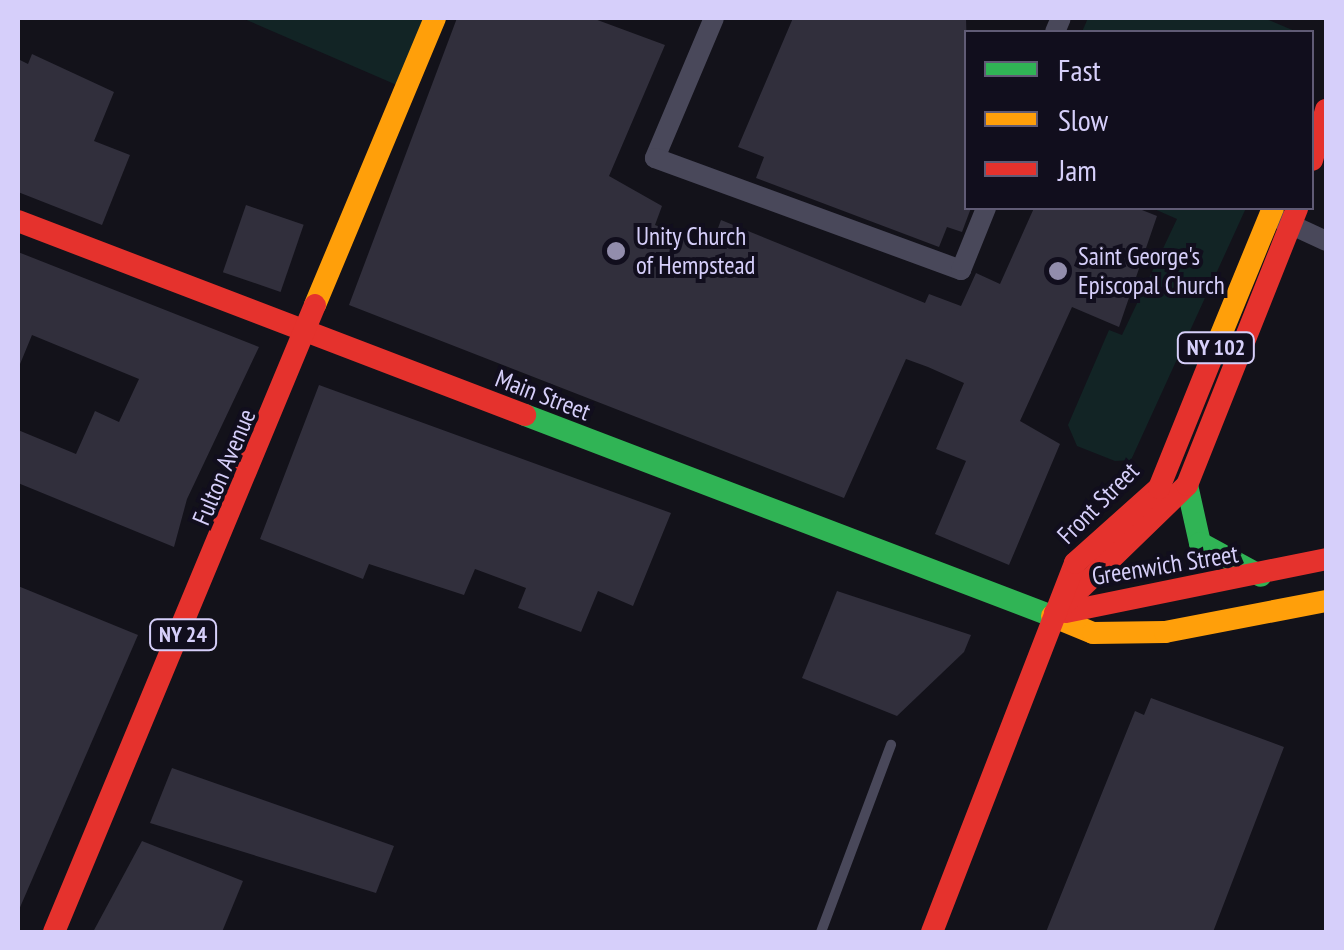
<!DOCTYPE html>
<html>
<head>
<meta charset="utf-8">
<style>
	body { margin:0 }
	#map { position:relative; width:1344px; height:950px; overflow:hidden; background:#13121a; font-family:"PT Sans Narrow",sans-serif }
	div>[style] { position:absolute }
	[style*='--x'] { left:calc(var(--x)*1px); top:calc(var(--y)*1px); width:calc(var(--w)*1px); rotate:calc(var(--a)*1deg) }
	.green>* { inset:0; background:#122425 }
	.building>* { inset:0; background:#312f3c; transform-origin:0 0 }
	.lane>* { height:10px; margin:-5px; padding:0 5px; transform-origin:5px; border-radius:5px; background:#49485a }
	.street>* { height:20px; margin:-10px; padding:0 10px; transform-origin:10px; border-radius:10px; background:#49485a }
	.fast>* { height:22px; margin:-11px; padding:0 11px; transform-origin:11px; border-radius:11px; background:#30b455 }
	.slow>* { height:22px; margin:-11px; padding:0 11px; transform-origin:11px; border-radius:11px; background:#ff9f0a }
	.jam>* { height:22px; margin:-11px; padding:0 11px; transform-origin:11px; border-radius:11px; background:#e5322d }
	.dots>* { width:28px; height:28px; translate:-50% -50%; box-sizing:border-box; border:5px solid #110e1d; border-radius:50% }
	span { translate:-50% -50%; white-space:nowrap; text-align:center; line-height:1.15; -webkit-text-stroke:8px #110e1d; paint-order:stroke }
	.shield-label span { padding:2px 8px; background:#110e1d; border:2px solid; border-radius:8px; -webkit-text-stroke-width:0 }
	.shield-label { font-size:22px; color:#d6cffa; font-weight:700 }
	.poi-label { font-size:25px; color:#d6cffa }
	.left { translate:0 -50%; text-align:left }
	.street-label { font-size:25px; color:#d6cffa }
	.frame { position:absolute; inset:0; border:20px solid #d6cffa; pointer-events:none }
	.legend { position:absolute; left:964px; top:30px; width:350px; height:180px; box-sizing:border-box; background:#110e1d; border:2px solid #605b75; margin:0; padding:12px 18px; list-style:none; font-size:30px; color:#d6cffa }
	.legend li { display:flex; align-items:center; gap:20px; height:50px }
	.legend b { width:50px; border:2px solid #605b75 }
</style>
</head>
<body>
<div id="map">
	<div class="green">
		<i style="clip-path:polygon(242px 18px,436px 18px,406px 89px)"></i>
		<i style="clip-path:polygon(1088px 18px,1264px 18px,1297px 32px,1082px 32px)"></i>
		<i style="clip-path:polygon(1152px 208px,1246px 208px,1131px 460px,1115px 461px,1077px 446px,1068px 425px,1109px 330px,1122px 335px,1177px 219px)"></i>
	</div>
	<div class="building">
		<i style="clip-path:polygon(457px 18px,592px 18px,665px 45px,609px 176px,662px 206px,655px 225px,711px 247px,721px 220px,925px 303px,929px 294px,961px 306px,976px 273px,1000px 284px,1034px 208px,1137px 208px,1157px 216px,1119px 327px,1072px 307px,1020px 421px,1060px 444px,1009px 565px,935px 534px,966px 461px,936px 449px,964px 383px,928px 367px,906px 359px,844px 498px,349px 305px)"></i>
		<i style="clip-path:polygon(793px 18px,966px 18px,971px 208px,962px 232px,947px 227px,939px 247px,756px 178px,764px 157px,738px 147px)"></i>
		<i style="clip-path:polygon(32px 54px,114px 92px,94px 141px,130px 155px,102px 225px,18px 192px,18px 59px,28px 64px)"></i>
		<i style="left:246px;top:205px;width:61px;height:71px;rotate:19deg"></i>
		<i style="clip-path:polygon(18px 252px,259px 347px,187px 499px,174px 547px,18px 483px,18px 430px,76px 454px,95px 411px,119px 422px,139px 379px,32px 335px,18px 369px)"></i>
		<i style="clip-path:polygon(319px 385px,671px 513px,633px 606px,598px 591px,581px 632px,518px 608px,526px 588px,475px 569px,464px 595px,369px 564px,363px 579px,260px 539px)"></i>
		<i style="clip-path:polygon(18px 586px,138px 635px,18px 912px)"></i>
		<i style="clip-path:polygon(837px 591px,971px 635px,964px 652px,897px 716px,802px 678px)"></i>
		<i style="clip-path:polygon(1151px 698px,1284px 747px,1213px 932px,1046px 932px,1135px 711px,1144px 715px)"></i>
		<i style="clip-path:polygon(172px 768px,394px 846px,376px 893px,150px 823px)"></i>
		<i style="clip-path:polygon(142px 841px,243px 881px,222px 932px,93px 932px)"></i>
	</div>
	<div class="lane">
		<i style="--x:821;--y:932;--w:200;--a:-69.5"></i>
	</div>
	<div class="street">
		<i style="--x:714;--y:18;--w:152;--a:112.9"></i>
		<i style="--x:655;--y:158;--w:326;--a:20.1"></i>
		<i style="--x:961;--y:270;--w:67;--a:-68"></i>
		<i style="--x:1055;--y:32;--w:15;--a:-67"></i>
		<i style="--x:1283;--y:221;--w:47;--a:24.9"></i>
	</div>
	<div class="fast">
		<i style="--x:525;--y:415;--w:564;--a:20.88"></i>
		<i style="--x:1187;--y:485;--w:59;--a:77.4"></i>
		<i style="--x:1200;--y:543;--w:69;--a:28.4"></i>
	</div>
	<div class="slow">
		<i style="--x:315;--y:305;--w:311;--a:-67.3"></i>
		<i style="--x:1218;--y:342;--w:145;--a:-67.7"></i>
		<i style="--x:1052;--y:616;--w:44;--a:22.5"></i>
		<i style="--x:1093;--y:633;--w:72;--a:-0.8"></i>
		<i style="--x:1165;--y:632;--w:164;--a:-10.9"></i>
	</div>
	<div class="jam">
		<i style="--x:1312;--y:160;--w:52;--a:-74.4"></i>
		<i style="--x:18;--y:221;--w:543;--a:20.94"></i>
		<i style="--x:1066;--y:612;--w:265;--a:-11.5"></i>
		<i style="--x:1055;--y:613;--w:184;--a:-44.1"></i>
		<i style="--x:1187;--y:485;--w:298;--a:-68.3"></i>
		<i style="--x:54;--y:932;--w:679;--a:-67.4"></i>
		<i style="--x:932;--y:932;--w:396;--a:-68.8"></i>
		<i style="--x:1075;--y:563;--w:113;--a:-41.8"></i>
		<i style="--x:1159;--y:488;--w:157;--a:-68"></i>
	</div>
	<div class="dots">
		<i style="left:616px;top:251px;background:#928dac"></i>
		<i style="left:1058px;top:271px;background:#928dac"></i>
	</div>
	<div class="shield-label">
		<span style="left:1216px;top:348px">NY 102</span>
		<span style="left:183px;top:635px">NY 24</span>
	</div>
	<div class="poi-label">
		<span class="left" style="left:636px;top:251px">Unity Church<br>of Hempstead</span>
		<span class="left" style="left:1078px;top:271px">Saint George's<br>Episcopal Church</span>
	</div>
	<div class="street-label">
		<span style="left:543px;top:395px;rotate:21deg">Main Street</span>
		<span style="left:224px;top:467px;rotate:-67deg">Fulton Avenue</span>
		<span style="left:1098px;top:503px;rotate:-45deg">Front Street</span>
		<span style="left:1165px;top:565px;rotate:-9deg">Greenwich Street</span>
	</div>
	<div class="frame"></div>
	<ul class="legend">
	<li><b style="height:12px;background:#30b455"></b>Fast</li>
	<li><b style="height:12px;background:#ff9f0a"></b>Slow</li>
	<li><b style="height:12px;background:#e5322d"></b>Jam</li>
	</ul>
</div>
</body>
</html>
